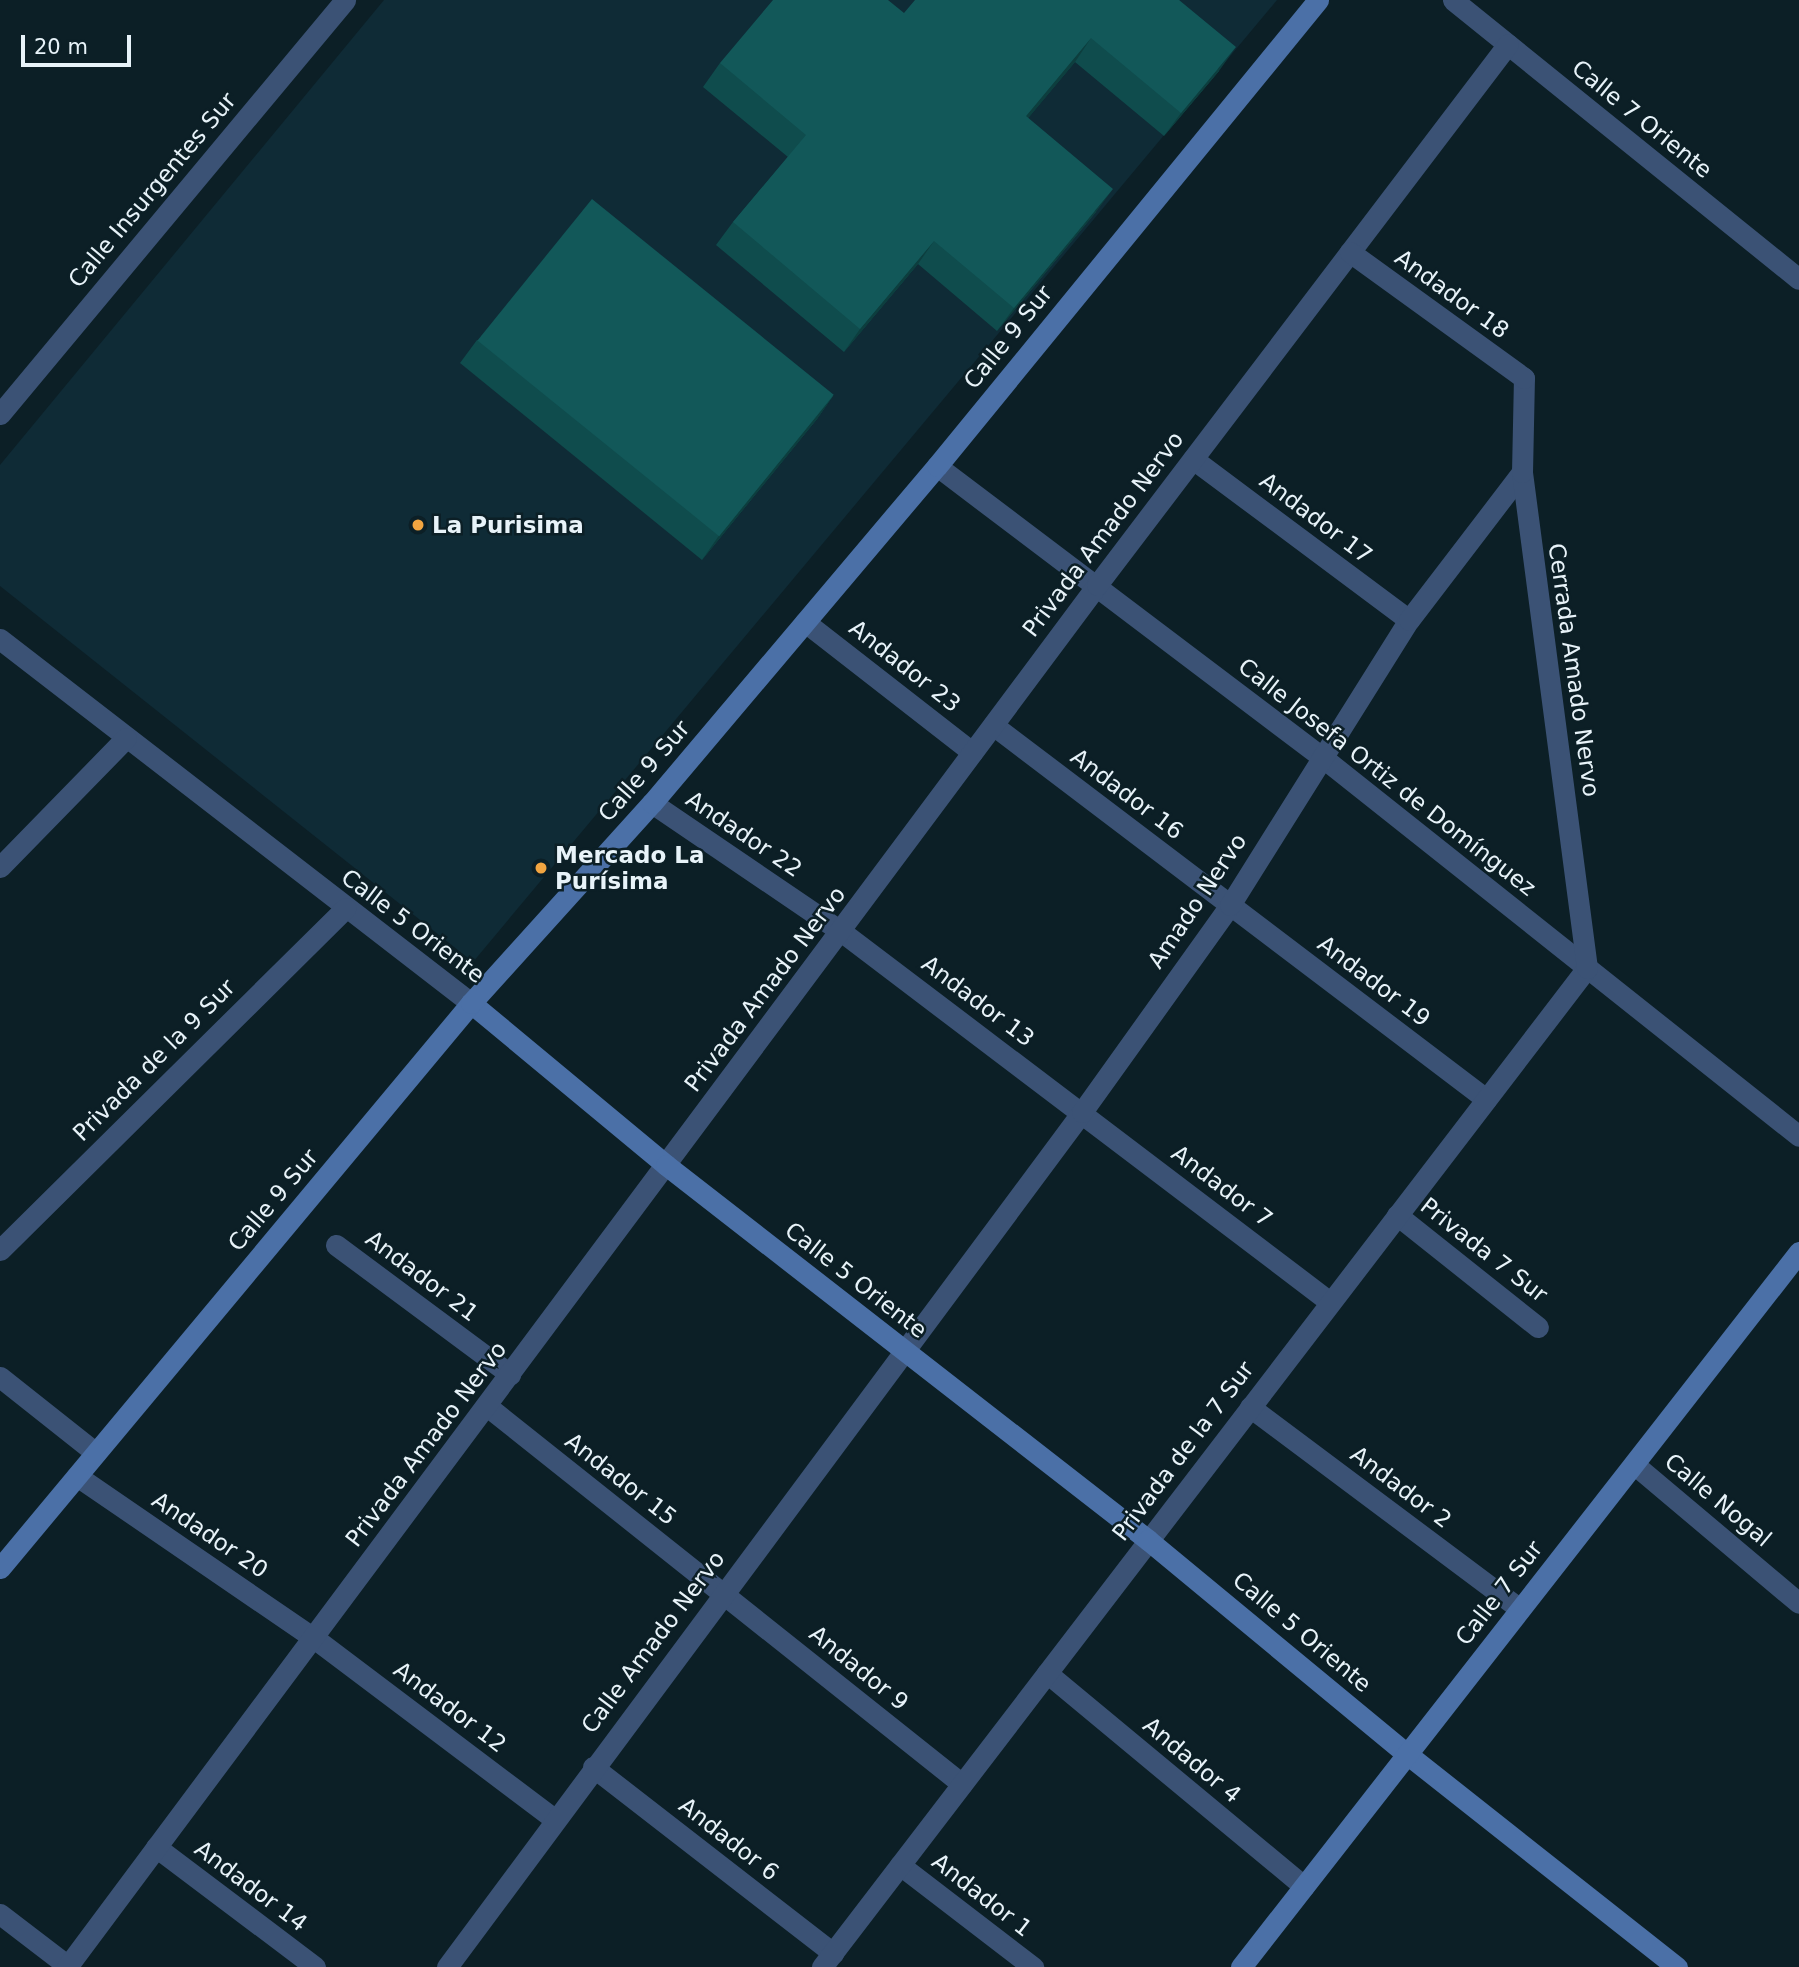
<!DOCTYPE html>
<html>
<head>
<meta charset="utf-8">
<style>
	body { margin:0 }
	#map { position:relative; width:1799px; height:1967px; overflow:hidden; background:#0c1f26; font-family:"DejaVu Sans",sans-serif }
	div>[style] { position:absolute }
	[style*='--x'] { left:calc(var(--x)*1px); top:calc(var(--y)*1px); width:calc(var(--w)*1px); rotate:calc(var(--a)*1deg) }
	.built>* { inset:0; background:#0f2b36 }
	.lane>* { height:21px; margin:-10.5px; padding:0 10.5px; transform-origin:10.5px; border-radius:10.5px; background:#3b5275 }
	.street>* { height:21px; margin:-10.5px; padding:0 10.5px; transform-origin:10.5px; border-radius:10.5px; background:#3b5275 }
	.secondary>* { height:21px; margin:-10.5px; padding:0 10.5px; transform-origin:10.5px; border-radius:10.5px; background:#4b70a7 }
	.wall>* { inset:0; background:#0f4c4d }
	.shaded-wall>* { inset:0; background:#0d3e3e }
	.building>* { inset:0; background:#125859; transform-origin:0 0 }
	.dots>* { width:19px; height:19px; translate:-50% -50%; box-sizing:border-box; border:4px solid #0c1f26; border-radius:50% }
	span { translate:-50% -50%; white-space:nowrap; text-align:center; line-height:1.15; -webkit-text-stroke:5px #0c1f26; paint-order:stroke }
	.street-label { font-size:23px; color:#e8f3f9 }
	.poi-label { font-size:23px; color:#e8f3f9; font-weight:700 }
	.left { translate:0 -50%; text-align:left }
	.scale { position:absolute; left:21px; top:35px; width:110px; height:32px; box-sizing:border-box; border:4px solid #e8f3f9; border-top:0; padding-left:9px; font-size:21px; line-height:24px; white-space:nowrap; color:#e8f3f9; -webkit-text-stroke:5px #0c1f26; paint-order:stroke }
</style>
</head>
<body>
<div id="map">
	<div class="built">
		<i style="clip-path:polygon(384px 0,1277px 0,473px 962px,0 586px,0 465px)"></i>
	</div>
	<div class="lane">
		<i style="--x:805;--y:622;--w:212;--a:37.9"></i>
		<i style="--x:336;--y:1245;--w:217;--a:36.6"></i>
		<i style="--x:77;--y:1476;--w:287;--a:34.4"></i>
		<i style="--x:314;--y:1638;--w:301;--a:37"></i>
		<i style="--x:593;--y:1767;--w:304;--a:37.8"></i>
		<i style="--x:156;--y:1847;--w:199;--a:37"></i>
		<i style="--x:0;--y:1914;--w:86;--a:37.4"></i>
	</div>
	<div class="street">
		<i style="--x:1453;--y:0;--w:444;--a:38.9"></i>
		<i style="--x:0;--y:414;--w:539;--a:-50.19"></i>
		<i style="--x:1193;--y:459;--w:269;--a:36.7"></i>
		<i style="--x:937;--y:466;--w:483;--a:37.1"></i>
		<i style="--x:1322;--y:757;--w:609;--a:38.47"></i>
		<i style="--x:0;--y:639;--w:595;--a:37.7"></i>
		<i style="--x:993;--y:725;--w:619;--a:37.18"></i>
		<i style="--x:652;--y:803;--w:230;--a:34.2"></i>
		<i style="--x:842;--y:932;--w:612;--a:37.17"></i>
		<i style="--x:0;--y:867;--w:180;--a:-45.7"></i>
		<i style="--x:1397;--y:1215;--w:180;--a:38.5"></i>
		<i style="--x:0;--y:1250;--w:486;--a:-44.7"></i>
		<i style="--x:0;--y:1377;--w:122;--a:38.4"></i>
		<i style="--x:487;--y:1406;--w:607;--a:38.51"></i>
		<i style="--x:1250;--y:1407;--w:337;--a:36.8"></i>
		<i style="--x:1635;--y:1465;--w:214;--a:40.1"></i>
		<i style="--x:1047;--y:1673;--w:334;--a:39.7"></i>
		<i style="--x:900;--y:1865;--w:168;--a:37.5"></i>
		<i style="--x:67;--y:1967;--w:1724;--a:-53.3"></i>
		<i style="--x:1097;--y:585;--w:679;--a:-52.78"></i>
		<i style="--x:447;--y:1967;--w:1065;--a:-53.4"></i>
		<i style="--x:1082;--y:1112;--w:254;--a:-54.4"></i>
		<i style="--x:1230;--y:905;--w:337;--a:-57.9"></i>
		<i style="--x:1409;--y:620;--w:186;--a:-52.6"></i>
		<i style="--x:822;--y:1967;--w:1258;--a:-52.56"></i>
		<i style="--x:1587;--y:968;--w:500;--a:-97.47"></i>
		<i style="--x:1522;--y:472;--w:94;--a:-88.8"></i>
		<i style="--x:1524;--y:378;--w:215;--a:-144.1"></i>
	</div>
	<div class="secondary">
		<i style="--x:471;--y:1003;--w:254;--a:39.7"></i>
		<i style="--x:666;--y:1165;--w:611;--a:37.88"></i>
		<i style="--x:1148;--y:1540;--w:336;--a:39.6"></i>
		<i style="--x:1407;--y:1754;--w:344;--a:38.3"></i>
		<i style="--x:0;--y:1568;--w:736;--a:-50.18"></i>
		<i style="--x:471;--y:1003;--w:270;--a:-47.9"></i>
		<i style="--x:652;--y:803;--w:441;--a:-49.8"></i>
		<i style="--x:937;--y:466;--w:602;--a:-50.73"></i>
		<i style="--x:1241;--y:1967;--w:907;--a:-52.03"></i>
	</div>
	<div class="wall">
		<i style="clip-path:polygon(1179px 0,1219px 71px,1164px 136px,1075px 62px,1028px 118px,1096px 212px,997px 331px,918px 264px,844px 352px,716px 245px,733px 222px,788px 157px,703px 87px,720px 63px,904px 13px)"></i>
		<i style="clip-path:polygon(477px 340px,833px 396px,817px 419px,702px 560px,460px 363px)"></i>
	</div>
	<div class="shaded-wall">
		<i style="clip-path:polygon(1091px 38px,1075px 62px,1010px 140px,1026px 116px)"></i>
		<i style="clip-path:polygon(1236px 47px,1219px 71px,1164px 136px,1181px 113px)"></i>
		<i style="clip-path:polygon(1113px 189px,1096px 212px,997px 331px,1014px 308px)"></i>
		<i style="clip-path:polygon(934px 241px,918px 264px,844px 352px,860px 329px)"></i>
		<i style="clip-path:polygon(833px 396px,817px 419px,702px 560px,718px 537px)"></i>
	</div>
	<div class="building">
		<i style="clip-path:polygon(773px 0,888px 0,904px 13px,915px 0,1179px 0,1236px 47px,1181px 113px,1091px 38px,1026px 116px,1113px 189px,1014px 308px,934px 241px,860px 329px,733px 222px,806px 135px,720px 63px)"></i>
		<i style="left:592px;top:199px;width:311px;height:182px;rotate:39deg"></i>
	</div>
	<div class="dots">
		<i style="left:418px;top:525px;background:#f2a541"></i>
		<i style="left:541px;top:868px;background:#f2a541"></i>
	</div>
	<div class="street-label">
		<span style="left:1642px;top:119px;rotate:39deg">Calle 7 Oriente</span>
		<span style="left:152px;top:190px;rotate:-50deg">Calle Insurgentes Sur</span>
		<span style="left:1452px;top:294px;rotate:36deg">Andador 18</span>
		<span style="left:1008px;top:337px;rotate:-51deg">Calle 9 Sur</span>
		<span style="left:1316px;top:518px;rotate:37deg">Andador 17</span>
		<span style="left:1103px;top:534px;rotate:-53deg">Privada Amado Nervo</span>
		<span style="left:905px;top:666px;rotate:38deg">Andador 23</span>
		<span style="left:1574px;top:670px;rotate:82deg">Cerrada Amado Nervo</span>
		<span style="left:644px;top:771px;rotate:-49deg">Calle 9 Sur</span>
		<span style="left:1387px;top:777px;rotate:38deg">Calle Josefa Ortiz de Domínguez</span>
		<span style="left:1127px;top:794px;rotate:37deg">Andador 16</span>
		<span style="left:744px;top:834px;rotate:34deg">Andador 22</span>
		<span style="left:1197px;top:901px;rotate:-56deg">Amado Nervo</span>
		<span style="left:413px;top:926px;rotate:37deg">Calle 5 Oriente</span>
		<span style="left:1374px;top:981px;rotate:37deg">Andador 19</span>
		<span style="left:765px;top:989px;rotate:-53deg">Privada Amado Nervo</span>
		<span style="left:978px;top:1001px;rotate:37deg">Andador 13</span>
		<span style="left:154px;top:1060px;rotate:-45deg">Privada de la 9 Sur</span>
		<span style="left:1222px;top:1186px;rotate:37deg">Andador 7</span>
		<span style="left:273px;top:1200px;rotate:-50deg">Calle 9 Sur</span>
		<span style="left:1484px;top:1250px;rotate:38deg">Privada 7 Sur</span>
		<span style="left:422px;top:1276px;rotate:37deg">Andador 21</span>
		<span style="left:856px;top:1280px;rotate:38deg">Calle 5 Oriente</span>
		<span style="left:426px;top:1444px;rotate:-53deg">Privada Amado Nervo</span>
		<span style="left:1183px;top:1451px;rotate:-53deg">Privada de la 7 Sur</span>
		<span style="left:621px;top:1479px;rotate:38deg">Andador 15</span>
		<span style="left:1401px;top:1487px;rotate:37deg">Andador 2</span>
		<span style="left:1718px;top:1500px;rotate:40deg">Calle Nogal</span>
		<span style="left:210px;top:1535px;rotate:34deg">Andador 20</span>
		<span style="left:1499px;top:1593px;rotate:-52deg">Calle 7 Sur</span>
		<span style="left:1302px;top:1632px;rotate:40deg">Calle 5 Oriente</span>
		<span style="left:653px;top:1642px;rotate:-53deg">Calle Amado Nervo</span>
		<span style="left:859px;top:1668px;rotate:39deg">Andador 9</span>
		<span style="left:450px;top:1707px;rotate:37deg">Andador 12</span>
		<span style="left:1192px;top:1760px;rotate:40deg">Andador 4</span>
		<span style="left:729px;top:1839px;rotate:38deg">Andador 6</span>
		<span style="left:251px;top:1886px;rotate:37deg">Andador 14</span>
		<span style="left:982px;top:1895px;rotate:38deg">Andador 1</span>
	</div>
	<div class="poi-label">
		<span class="left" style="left:432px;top:525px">La Purisima</span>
		<span class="left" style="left:555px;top:868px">Mercado La<br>Purísima</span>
	</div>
	<div class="scale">20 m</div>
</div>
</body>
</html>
